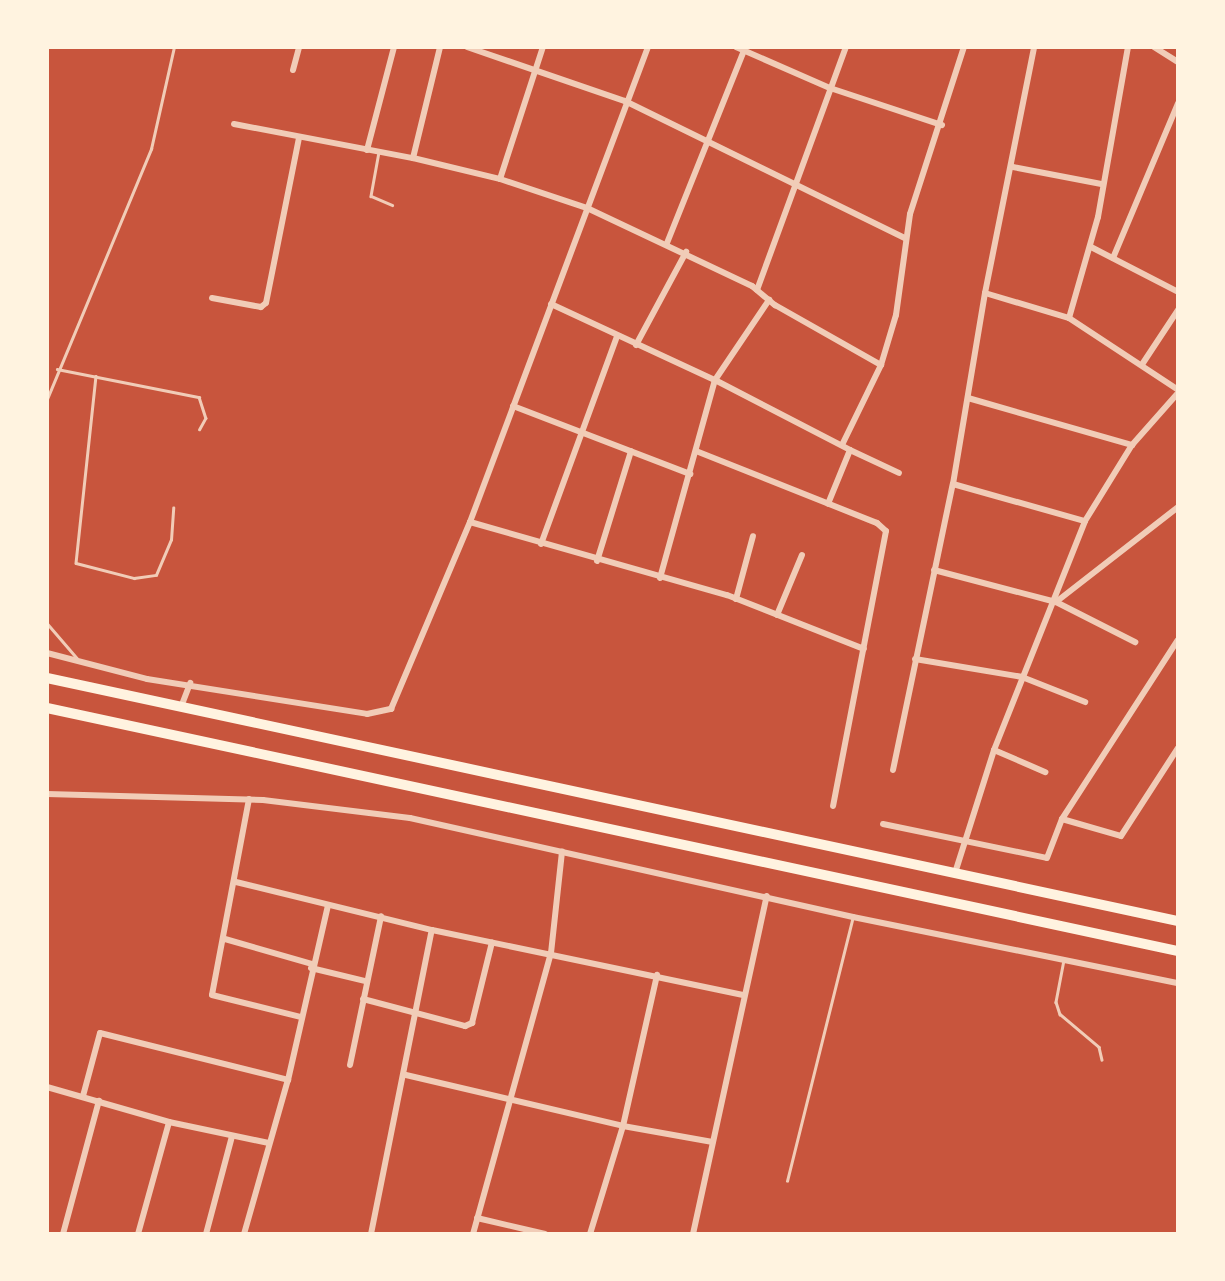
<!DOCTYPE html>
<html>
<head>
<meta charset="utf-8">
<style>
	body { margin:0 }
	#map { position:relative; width:1225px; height:1281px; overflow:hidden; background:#c8553d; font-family:Figtree,sans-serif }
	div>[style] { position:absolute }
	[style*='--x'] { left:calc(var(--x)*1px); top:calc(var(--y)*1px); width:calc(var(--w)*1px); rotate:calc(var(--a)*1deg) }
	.service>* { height:2.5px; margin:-1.25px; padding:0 1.25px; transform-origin:1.25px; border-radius:1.25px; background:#f1ccb7 }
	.minor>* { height:6px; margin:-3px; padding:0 3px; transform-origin:3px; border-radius:3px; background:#f1ccb7 }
	.trunk>* { height:10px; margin:-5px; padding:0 5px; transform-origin:5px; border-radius:5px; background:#fff3e0 }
	span { translate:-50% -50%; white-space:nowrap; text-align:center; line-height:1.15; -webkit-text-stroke:7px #fff3e0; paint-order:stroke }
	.frame { position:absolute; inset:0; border:49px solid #fff3e0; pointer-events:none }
</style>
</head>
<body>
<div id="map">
	<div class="service">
		<i style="--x:379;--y:152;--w:45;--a:100.3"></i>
		<i style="--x:371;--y:196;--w:23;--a:23"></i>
		<i style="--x:57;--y:369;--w:145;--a:11.2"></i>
		<i style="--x:199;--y:397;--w:22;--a:72"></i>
		<i style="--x:206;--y:418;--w:13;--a:119"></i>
		<i style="--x:96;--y:376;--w:188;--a:96.1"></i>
		<i style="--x:76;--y:563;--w:60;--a:14.5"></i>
		<i style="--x:134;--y:578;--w:22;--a:-8"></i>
		<i style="--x:156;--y:575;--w:38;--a:-67"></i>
		<i style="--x:171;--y:540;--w:32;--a:-86"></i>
		<i style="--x:47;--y:399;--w:271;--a:-67.4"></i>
		<i style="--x:151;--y:149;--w:105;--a:-77.3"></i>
		<i style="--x:47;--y:623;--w:46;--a:49.4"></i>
		<i style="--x:1064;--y:960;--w:43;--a:100.8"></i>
		<i style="--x:1056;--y:1002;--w:13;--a:72"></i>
		<i style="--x:1060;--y:1014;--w:51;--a:40.2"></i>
		<i style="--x:1099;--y:1047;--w:13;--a:77"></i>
		<i style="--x:787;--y:1181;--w:272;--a:-76"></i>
	</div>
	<div class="minor">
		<i style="--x:467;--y:47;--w:167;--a:18.9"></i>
		<i style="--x:625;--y:101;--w:312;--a:26.1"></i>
		<i style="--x:736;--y:47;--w:103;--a:23.6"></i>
		<i style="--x:830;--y:88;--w:118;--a:18.3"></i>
		<i style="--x:1154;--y:47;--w:28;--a:32"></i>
		<i style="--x:293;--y:70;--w:24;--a:-75"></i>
		<i style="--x:234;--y:124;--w:182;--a:10.8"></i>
		<i style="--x:413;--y:158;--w:89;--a:13.6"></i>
		<i style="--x:500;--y:179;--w:92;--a:18.4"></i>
		<i style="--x:587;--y:208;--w:183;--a:25.3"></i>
		<i style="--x:752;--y:286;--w:30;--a:40"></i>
		<i style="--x:775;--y:305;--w:122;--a:29.5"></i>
		<i style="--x:367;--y:150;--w:106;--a:-75.3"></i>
		<i style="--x:413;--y:158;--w:114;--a:-76.3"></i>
		<i style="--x:1013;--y:167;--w:90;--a:10.9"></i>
		<i style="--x:500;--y:179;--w:139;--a:-72"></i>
		<i style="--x:667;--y:243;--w:208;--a:-68.2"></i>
		<i style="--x:1091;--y:247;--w:98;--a:27.3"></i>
		<i style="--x:1113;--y:258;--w:168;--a:-67.2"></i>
		<i style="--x:757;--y:290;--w:259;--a:-69.9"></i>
		<i style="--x:985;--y:293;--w:88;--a:16.6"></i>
		<i style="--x:1069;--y:318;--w:131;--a:33.4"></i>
		<i style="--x:212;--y:298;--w:50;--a:10.4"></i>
		<i style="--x:261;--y:307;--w:6;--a:-39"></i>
		<i style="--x:266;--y:303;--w:168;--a:-78.7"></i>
		<i style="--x:551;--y:304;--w:181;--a:24.9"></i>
		<i style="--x:715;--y:380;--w:152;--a:27.4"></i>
		<i style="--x:850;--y:450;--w:58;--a:112.2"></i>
		<i style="--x:1069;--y:318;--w:105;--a:-74"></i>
		<i style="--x:1098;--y:217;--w:173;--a:-80"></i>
		<i style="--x:636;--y:345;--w:106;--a:-61.7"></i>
		<i style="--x:1143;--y:363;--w:64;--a:-56.6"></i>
		<i style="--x:968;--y:398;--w:171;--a:16"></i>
		<i style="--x:513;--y:406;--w:190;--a:21"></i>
		<i style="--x:842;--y:445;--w:89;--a:-64"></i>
		<i style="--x:881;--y:365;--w:52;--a:-73.3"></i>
		<i style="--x:896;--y:315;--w:102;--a:-82.1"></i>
		<i style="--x:910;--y:214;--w:176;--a:-72.1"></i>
		<i style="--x:850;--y:450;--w:54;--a:25.1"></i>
		<i style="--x:696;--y:451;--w:195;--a:21.7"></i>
		<i style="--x:877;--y:523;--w:12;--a:42"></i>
		<i style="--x:886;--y:531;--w:280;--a:100.9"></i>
		<i style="--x:953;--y:484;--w:137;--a:15.7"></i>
		<i style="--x:470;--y:522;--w:267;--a:15.9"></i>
		<i style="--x:727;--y:595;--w:147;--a:21.5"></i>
		<i style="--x:541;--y:544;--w:221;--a:-69.9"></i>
		<i style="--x:597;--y:561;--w:115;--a:-72.8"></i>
		<i style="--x:934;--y:570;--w:126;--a:14.7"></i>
		<i style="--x:1056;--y:602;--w:155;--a:-37.9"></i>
		<i style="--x:660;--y:578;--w:205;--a:-74.5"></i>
		<i style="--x:715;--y:380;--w:97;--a:-56"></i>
		<i style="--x:736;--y:599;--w:65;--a:-74.9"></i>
		<i style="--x:1056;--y:602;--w:89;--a:26.9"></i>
		<i style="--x:777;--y:615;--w:65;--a:-67.4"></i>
		<i style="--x:47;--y:653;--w:103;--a:14.6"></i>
		<i style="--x:147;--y:679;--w:223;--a:9"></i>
		<i style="--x:367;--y:714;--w:25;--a:-12"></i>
		<i style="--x:391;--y:709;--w:203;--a:-67.1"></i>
		<i style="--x:470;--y:522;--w:507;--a:-69.46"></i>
		<i style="--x:915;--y:659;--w:109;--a:9.5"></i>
		<i style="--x:1022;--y:677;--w:68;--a:21.6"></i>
		<i style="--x:181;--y:707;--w:26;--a:-69"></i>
		<i style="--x:994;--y:750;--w:56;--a:23.3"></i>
		<i style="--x:893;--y:770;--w:292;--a:-78.2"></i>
		<i style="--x:953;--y:484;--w:194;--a:-80.5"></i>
		<i style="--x:985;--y:293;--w:251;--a:-78.7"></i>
		<i style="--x:47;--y:794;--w:216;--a:1.6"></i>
		<i style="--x:263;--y:800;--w:148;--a:7"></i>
		<i style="--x:410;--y:818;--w:454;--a:12.6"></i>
		<i style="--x:853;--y:917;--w:332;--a:11.5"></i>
		<i style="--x:249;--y:799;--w:199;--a:100.7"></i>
		<i style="--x:212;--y:995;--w:92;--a:13.9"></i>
		<i style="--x:1062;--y:819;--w:61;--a:16.1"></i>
		<i style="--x:1121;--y:836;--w:105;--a:-57.1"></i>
		<i style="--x:883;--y:824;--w:167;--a:11.7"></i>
		<i style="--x:1047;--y:858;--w:42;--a:-69"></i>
		<i style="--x:1062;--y:819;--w:213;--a:-57.1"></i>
		<i style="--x:955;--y:873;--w:129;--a:-72.4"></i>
		<i style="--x:994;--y:750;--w:246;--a:-68.3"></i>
		<i style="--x:1085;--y:521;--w:89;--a:-58.3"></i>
		<i style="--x:1132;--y:445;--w:69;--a:-48.5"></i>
		<i style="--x:236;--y:882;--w:202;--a:13.8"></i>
		<i style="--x:432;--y:930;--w:319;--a:11.8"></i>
		<i style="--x:225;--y:939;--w:91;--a:16"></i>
		<i style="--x:311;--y:968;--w:56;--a:13.5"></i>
		<i style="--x:363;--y:999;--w:106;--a:14.8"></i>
		<i style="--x:465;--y:1026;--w:8;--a:-23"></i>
		<i style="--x:472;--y:1023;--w:83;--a:-76.1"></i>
		<i style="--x:350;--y:1065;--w:152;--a:-78.2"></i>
		<i style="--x:406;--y:1075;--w:223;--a:13.2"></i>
		<i style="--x:623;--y:1126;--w:91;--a:10.1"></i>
		<i style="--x:47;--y:1087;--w:127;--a:16"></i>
		<i style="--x:169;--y:1122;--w:102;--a:11.9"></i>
		<i style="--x:83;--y:1096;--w:65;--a:-74.9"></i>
		<i style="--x:100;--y:1033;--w:194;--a:14"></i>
		<i style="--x:477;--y:1218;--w:70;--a:13.2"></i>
		<i style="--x:63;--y:1234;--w:138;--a:-74.9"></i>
		<i style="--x:138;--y:1234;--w:116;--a:-74.5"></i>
		<i style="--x:206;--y:1234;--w:101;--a:-75.1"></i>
		<i style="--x:244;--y:1234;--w:160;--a:-74.1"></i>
		<i style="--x:288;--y:1080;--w:179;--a:-77.1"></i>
		<i style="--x:371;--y:1234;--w:310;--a:-78.7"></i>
		<i style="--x:473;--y:1234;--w:292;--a:-74.5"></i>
		<i style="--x:551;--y:953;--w:102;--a:-83.8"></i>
		<i style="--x:590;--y:1234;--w:113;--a:-73"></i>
		<i style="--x:623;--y:1126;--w:155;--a:-77.3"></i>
		<i style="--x:693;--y:1234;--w:346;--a:-77.7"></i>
	</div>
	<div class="trunk">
		<i style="--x:47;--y:678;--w:1157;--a:12.13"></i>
		<i style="--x:47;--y:708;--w:1157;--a:12.13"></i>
	</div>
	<div class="frame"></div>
</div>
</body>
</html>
